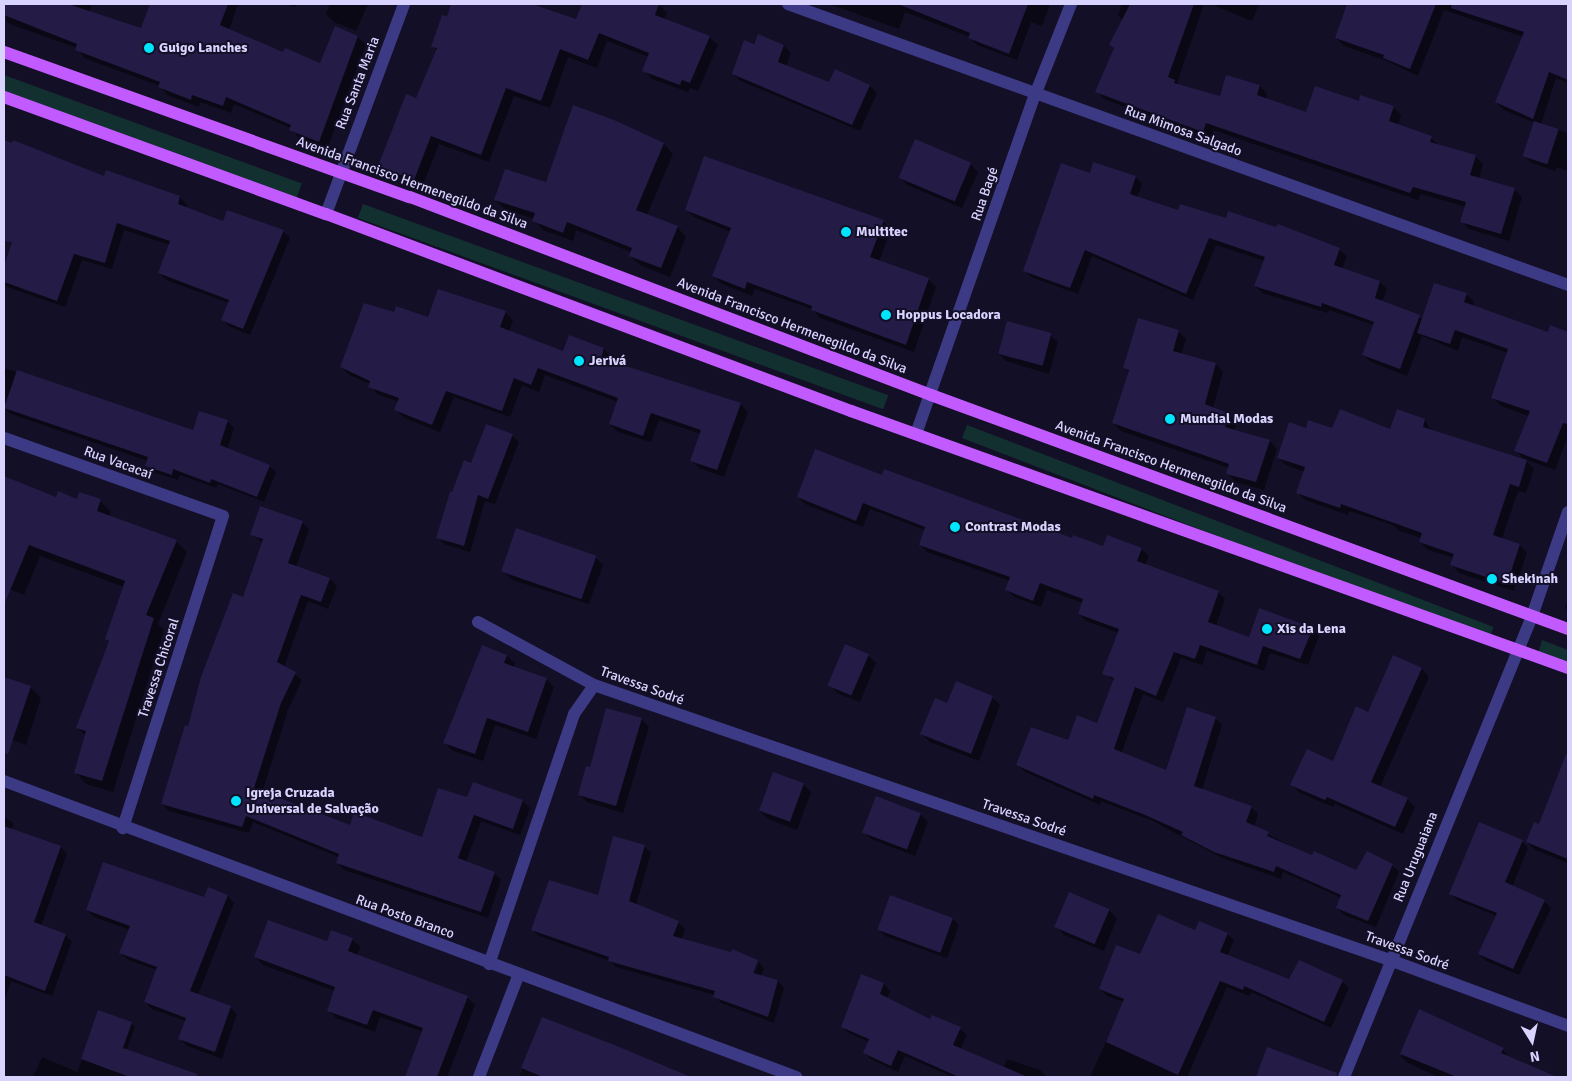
<!DOCTYPE html>
<html>
<head>
<meta charset="utf-8">
<style>
	body { margin:0 }
	#map { position:relative; width:1572px; height:1081px; overflow:hidden; background:#130f26; font-family:Signika,sans-serif }
	div>[style] { position:absolute }
	[style*='--x'] { left:calc(var(--x)*1px); top:calc(var(--y)*1px); width:calc(var(--w)*1px); rotate:calc(var(--a)*1deg) }
	.green>* { inset:0; background:#12302f; transform-origin:0 0 }
	.shadow>* { inset:0; background:#0007 }
	.building>* { inset:0; background:#241b47; transform-origin:0 0 }
	.minor>* { height:12px; margin:-6px; padding:0 6px; transform-origin:6px; border-radius:6px; background:#3d3a85 }
	.major>* { height:12px; margin:-6px; padding:0 6px; transform-origin:6px; border-radius:6px; background:#c25bff }
	.dots>* { width:14px; height:14px; translate:-50% -50%; box-sizing:border-box; border:2px solid #130f26; border-radius:50% }
	span { translate:-50% -50%; white-space:nowrap; text-align:center; line-height:1.15; -webkit-text-stroke:4px #130f26; paint-order:stroke }
	.poi-label { font-size:14px; color:#d9d4ff; font-weight:700 }
	.left { translate:0 -50%; text-align:left }
	.street-label { font-size:14px; color:#d9d4ff }
	.frame { position:absolute; inset:0; border:5px solid #d9d4ff; pointer-events:none }
	.north { position:absolute; left:1507px; top:1016px; width:50px; height:50px; -webkit-text-stroke:4px #130f26; paint-order:stroke; rotate:170deg; font-size:14px; font-weight:700; line-height:20px; text-align:center; color:#d9d4ff }
	.north::after { content:''; display:block; margin:auto; width:18px; height:22px; background:#d9d4ff; clip-path:polygon(50% 0,100% 100%,50% 72%,0 100%) }
</style>
</head>
<body>
<div id="map">
	<div class="green">
		<i style="left:4px;top:75px;width:317px;height:18px;rotate:20deg"></i>
		<i style="left:363px;top:204px;width:559px;height:15px;rotate:20deg"></i>
		<i style="left:967px;top:425px;width:564px;height:14px;rotate:21deg"></i>
		<i style="clip-path:polygon(1542px 640px,1568px 650px,1568px 665px,1538px 654px)"></i>
	</div>
	<div class="shadow">
		<i style="clip-path:polygon(4px 4px,92px 4px,89px 12px,142px 30px,159px 22px,165px 4px,238px 4px,229px 30px,284px 54px,321px 64px,358px 37px,366px 45px,327px 149px,299px 138px,291px 128px,234px 104px,231px 113px,200px 102px,199px 107px,167px 95px,160px 86px,84px 58px,77px 48px,7px 23px)"></i>
		<i style="clip-path:polygon(286px 4px,296px 4px,295px 7px)"></i>
		<i style="clip-path:polygon(330px 4px,368px 4px,356px 31px,334px 22px,326px 14px)"></i>
		<i style="clip-path:polygon(452px 4px,531px 4px,576px 20px,583px 4px,613px 4px,629px 10px,631px 4px,658px 4px,667px 13px,664px 20px,709px 37px,718px 45px,698px 91px,690px 88px,688px 92px,652px 79px,644px 70px,649px 57px,607px 41px,597px 68px,568px 57px,550px 108px,514px 96px,489px 162px,439px 144px,422px 187px,388px 174px,380px 166px,417px 100px,437px 51px,433px 46px)"></i>
		<i style="clip-path:polygon(829px 4px,966px 4px,984px 10px,986px 4px,1050px 4px,1042px 26px,1031px 22px,1017px 60px,977px 45px,970px 37px,905px 12px,899px 29px)"></i>
		<i style="clip-path:polygon(1122px 4px,1204px 4px,1177px 83px,1179px 85px,1220px 98px,1260px 86px,1267px 94px,1266px 99px,1307px 114px,1359px 102px,1393px 107px,1401px 115px,1398px 125px,1431px 138px,1440px 146px,1475px 156px,1483px 164px,1479px 179px,1514px 189px,1522px 197px,1509px 241px,1469px 229px,1462px 222px,1466px 207px,1421px 194px,1418px 200px,1213px 130px,1211px 139px,1104px 99px,1097px 91px,1114px 49px,1110px 45px,1123px 20px,1118px 15px)"></i>
		<i style="clip-path:polygon(1211px 4px,1259px 4px,1252px 21px)"></i>
		<i style="clip-path:polygon(1348px 4px,1568px 4px,1568px 83px,1556px 78px,1541px 124px,1568px 133px,1568px 171px,1557px 167px,1555px 171px,1532px 163px,1524px 156px,1535px 123px,1504px 110px,1496px 102px,1524px 37px,1444px 10px,1418px 76px,1387px 61px,1344px 46px,1336px 38px)"></i>
		<i style="clip-path:polygon(758px 36px,784px 46px,791px 53px,786px 67px,829px 84px,835px 71px,870px 86px,877px 93px,860px 131px,741px 81px,733px 74px)"></i>
		<i style="clip-path:polygon(614px 121px,664px 144px,673px 154px,647px 215px,677px 227px,686px 237px,670px 277px,640px 265px,630px 256px,631px 252px,576px 230px,573px 241px,543px 230px,534px 219px,505px 209px,495px 200px,546px 183px)"></i>
		<i style="clip-path:polygon(4px 142px,105px 178px,107px 171px,180px 197px,187px 205px,186px 209px,224px 223px,283px 231px,290px 238px,250px 335px,230px 327px,223px 320px,229px 303px,166px 280px,159px 273px,170px 245px,124px 230px,112px 269px,82px 260px,65px 307px,7px 287px,4px 283px,4px 269px,27px 206px,4px 198px)"></i>
		<i style="clip-path:polygon(970px 164px,978px 172px,962px 208px,907px 185px,900px 177px)"></i>
		<i style="clip-path:polygon(1091px 174px,1135px 177px,1142px 184px,1137px 198px,1179px 212px,1339px 249px,1347px 256px,1342px 269px,1380px 282px,1387px 289px,1382px 302px,1423px 319px,1466px 294px,1474px 302px,1473px 306px,1549px 334px,1551px 327px,1568px 333px,1568px 436px,1555px 470px,1524px 459px,1534px 469px,1526px 493px,1518px 491px,1502px 539px,1520px 545px,1527px 553px,1514px 591px,1459px 573px,1452px 565px,1454px 558px,1428px 550px,1420px 542px,1422px 538px,1399px 531px,1393px 525px,1349px 511px,1348px 515px,1305px 500px,1298px 493px,1305px 472px,1286px 465px,1278px 458px,1307px 429px,1390px 431px,1398px 411px,1425px 420px,1431px 431px,1526px 461px,1516px 451px,1529px 416px,1501px 406px,1493px 398px,1508px 353px,1462px 337px,1458px 351px,1422px 336px,1407px 376px,1371px 362px,1363px 355px,1374px 325px,1329px 310px,1328px 313px,1262px 293px,1255px 286px,1265px 261px,1216px 245px,1193px 300px,1092px 256px,1078px 294px,1031px 277px,1024px 270px)"></i>
		<i style="clip-path:polygon(686px 209px,883px 221px,891px 229px,879px 262px,928px 279px,936px 287px,914px 352px,820px 318px,812px 309px,755px 289px,752px 296px,722px 284px,714px 276px,731px 232px,694px 217px)"></i>
		<i style="clip-path:polygon(505px 312px,513px 320px,509px 332px,564px 352px,570px 336px,604px 349px,611px 357px,609px 363px,741px 404px,748px 412px,724px 477px,699px 468px,691px 460px,701px 434px,659px 420px,651px 442px,618px 432px,610px 424px,618px 402px,545px 375px,539px 392px,522px 385px,510px 417px,454px 397px,440px 432px,404px 418px,396px 410px,399px 402px,377px 394px,370px 384px,349px 375px,341px 367px,395px 313px,429px 318px)"></i>
		<i style="clip-path:polygon(1178px 331px,1186px 339px,1181px 355px,1216px 364px,1223px 372px,1213px 408px,1229px 415px,1237px 422px,1234px 431px,1270px 441px,1277px 449px,1264px 490px,1236px 482px,1228px 474px,1229px 468px,1121px 431px,1113px 423px,1130px 373px,1124px 368px)"></i>
		<i style="clip-path:polygon(1050px 335px,1058px 342px,1049px 374px,1006px 361px,998px 353px)"></i>
		<i style="clip-path:polygon(4px 368px,193px 432px,227px 421px,234px 428px,227px 450px,269px 466px,276px 472px,264px 502px,218px 484px,216px 488px,180px 475px,178px 480px,153px 472px,146px 465px,148px 461px,11px 414px,4px 407px)"></i>
		<i style="clip-path:polygon(512px 435px,519px 442px,495px 504px,485px 501px,470px 552px,444px 544px,438px 537px,453px 494px,472px 464px)"></i>
		<i style="clip-path:polygon(4px 476px,56px 498px,100px 501px,111px 512px,109px 517px,176px 541px,187px 552px,158px 624px,164px 630px,113px 792px,86px 784px,75px 772px,86px 736px,77px 728px,110px 643px,106px 639px,124px 587px,40px 556px,24px 595px,4px 587px)"></i>
		<i style="clip-path:polygon(882px 476px,1072px 540px,1104px 547px,1141px 549px,1149px 556px,1145px 565px,1218px 592px,1225px 599px,1216px 626px,1250px 639px,1312px 629px,1319px 636px,1308px 665px,1270px 653px,1264px 671px,1207px 651px,1202px 665px,1181px 658px,1163px 702px,1143px 694px,1121px 754px,1167px 772px,1215px 718px,1222px 725px,1202px 790px,1251px 807px,1258px 814px,1254px 827px,1313px 857px,1357px 871px,1392px 865px,1399px 872px,1376px 927px,1344px 915px,1337px 908px,1342px 898px,1283px 872px,1281px 879px,1222px 858px,1153px 821px,1101px 801px,1100px 805px,1025px 772px,1018px 765px,1098px 725px,1114px 681px,1104px 673px,1119px 633px,1086px 621px,1079px 614px,1083px 603px,1047px 590px,1041px 607px,1014px 597px,1007px 590px,1010px 581px,927px 552px,920px 545px,925px 530px,870px 509px,863px 527px,805px 504px,798px 497px)"></i>
		<i style="clip-path:polygon(302px 522px,309px 529px,296px 567px,330px 579px,337px 586px,328px 609px,308px 601px,284px 667px,302px 680px,288px 710px,262px 793px,350px 826px,423px 838px,468px 799px,523px 801px,530px 808px,520px 835px,481px 821px,466px 862px,494px 873px,501px 880px,488px 918px,344px 870px,337px 863px,339px 857px,253px 822px,249px 833px,169px 811px,162px 804px,188px 727px,244px 598px,263px 543px,252px 534px)"></i>
		<i style="clip-path:polygon(595px 557px,603px 565px,589px 604px,512px 580px,504px 572px)"></i>
		<i style="clip-path:polygon(1568px 599px,1568px 611px,1565px 608px)"></i>
		<i style="clip-path:polygon(868px 655px,876px 663px,860px 702px,837px 693px,830px 685px)"></i>
		<i style="clip-path:polygon(507px 656px,515px 663px,513px 668px,546px 679px,554px 687px,536px 739px,495px 725px,483px 761px,453px 751px,445px 743px)"></i>
		<i style="clip-path:polygon(1422px 669px,1429px 677px,1380px 787px,1407px 799px,1415px 807px,1403px 834px,1335px 804px,1333px 807px,1300px 793px,1292px 785px,1333px 762px,1369px 713px)"></i>
		<i style="clip-path:polygon(4px 678px,30px 687px,41px 698px,26px 745px,4px 737px)"></i>
		<i style="clip-path:polygon(992px 697px,1000px 705px,979px 761px,930px 742px,922px 734px,948px 705px)"></i>
		<i style="clip-path:polygon(641px 719px,649px 727px,623px 813px,587px 802px,579px 794px,591px 768px)"></i>
		<i style="clip-path:polygon(1568px 752px,1568px 863px,1535px 850px,1527px 842px,1540px 825px)"></i>
		<i style="clip-path:polygon(803px 784px,811px 792px,797px 830px,768px 819px,760px 811px)"></i>
		<i style="clip-path:polygon(920px 814px,928px 822px,915px 856px,871px 839px,864px 832px)"></i>
		<i style="clip-path:polygon(4px 816px,14px 824px,11px 830px,61px 847px,67px 854px,41px 926px,65px 935px,72px 941px,52px 996px,11px 981px,4px 1001px,4px 885px,10px 868px,4px 865px)"></i>
		<i style="clip-path:polygon(evenodd,614px 838px,644px 846px,651px 853px,636px 905px,678px 922px,685px 929px,681px 940px,732px 954px,733px 951px,758px 961px,764px 968px,761px 976px,778px 981px,784px 988px,774px 1023px,721px 1003px,715px 995px,616px 967px,610px 961px,539px 936px,532px 929px,597px 898px,614px 838px,756px 962px,759px 962px,752px 979px,750px 978px,756px 962px)"></i>
		<i style="clip-path:polygon(1522px 841px,1528px 848px,1512px 887px,1544px 901px,1551px 908px,1519px 975px,1486px 961px,1479px 954px,1497px 916px,1457px 900px,1450px 893px)"></i>
		<i style="clip-path:polygon(228px 896px,234px 903px,198px 995px,230px 1007px,237px 1014px,222px 1059px,187px 1046px,180px 1039px,186px 1021px,152px 1009px,145px 1002px,157px 970px,128px 960px,121px 953px,130px 930px,94px 917px,87px 910px)"></i>
		<i style="clip-path:polygon(891px 897px,953px 919px,959px 925px,947px 958px,885px 936px,879px 930px)"></i>
		<i style="clip-path:polygon(1109px 910px,1117px 918px,1104px 951px,1064px 935px,1057px 927px)"></i>
		<i style="clip-path:polygon(1196px 932px,1227px 934px,1234px 940px,1227px 956px,1290px 981px,1342px 981px,1349px 988px,1331px 1028px,1251px 992px,1249px 996px,1227px 987px,1187px 1077px,1090px 1077px,1124px 1002px,1107px 996px,1100px 989px,1141px 956px)"></i>
		<i style="clip-path:polygon(352px 939px,360px 947px,357px 956px,467px 997px,475px 1005px,447px 1077px,406px 1077px,423px 1032px,380px 1017px,375px 1032px,336px 1018px,328px 1010px,335px 991px,263px 965px,255px 957px)"></i>
		<i style="clip-path:polygon(862px 975px,884px 984px,890px 991px,887px 999px,931px 1021px,960px 1029px,967px 1035px,960px 1050px,1003px 1068px,1007px 1059px,1040px 1070px,1047px 1077px,953px 1077px,905px 1056px,898px 1072px,871px 1059px,864px 1053px,869px 1042px,849px 1033px,842px 1027px)"></i>
		<i style="clip-path:polygon(1420px 1011px,1503px 1049px,1509px 1058px,1543px 1077px,1438px 1077px,1408px 1063px,1401px 1057px)"></i>
		<i style="clip-path:polygon(543px 1019px,688px 1077px,519px 1077px)"></i>
		<i style="clip-path:polygon(131px 1023px,135px 1027px,126px 1051px,91px 1035px)"></i>
		<i style="clip-path:polygon(1267px 1049px,1315px 1070px,1312px 1077px,1257px 1077px)"></i>
		<i style="clip-path:polygon(42px 1057px,77px 1072px,83px 1057px,169px 1069px,166px 1077px,33px 1077px)"></i>
	</div>
	<div class="building">
		<i style="clip-path:polygon(4px 4px,68px 4px,141px 28px,150px 4px,228px 4px,220px 25px,283px 52px,285px 48px,320px 63px,335px 26px,358px 36px,319px 142px,289px 130px,291px 125px,226px 97px,223px 106px,192px 95px,191px 100px,158px 87px,160px 82px,75px 50px,77px 44px,4px 15px)"></i>
		<i style="clip-path:polygon(451px 4px,532px 4px,576px 19px,582px 4px,659px 4px,655px 15px,710px 36px,690px 83px,682px 80px,680px 85px,642px 71px,649px 53px,599px 33px,588px 60px,560px 49px,541px 101px,506px 88px,481px 155px,431px 136px,414px 180px,378px 166px,406px 94px,416px 98px,437px 48px,431px 47px,442px 15px,447px 16px)"></i>
		<i style="clip-path:polygon(898px 4px,1028px 4px,1009px 54px,968px 38px,970px 33px)"></i>
		<i style="clip-path:polygon(1130px 4px,1194px 4px,1168px 77px,1175px 80px,1174px 83px,1220px 96px,1226px 75px,1260px 85px,1257px 95px,1306px 112px,1315px 86px,1359px 101px,1360px 95px,1394px 106px,1389px 121px,1432px 136px,1430px 142px,1476px 155px,1470px 175px,1515px 188px,1501px 234px,1460px 222px,1466px 202px,1413px 187px,1410px 193px,1206px 123px,1203px 132px,1095px 92px,1114px 48px,1109px 45px)"></i>
		<i style="clip-path:polygon(1347px 4px,1436px 4px,1410px 69px,1383px 58px,1384px 55px,1335px 38px)"></i>
		<i style="clip-path:polygon(1452px 4px,1568px 4px,1568px 80px,1549px 72px,1533px 119px,1495px 102px,1524px 32px,1451px 8px)"></i>
		<i style="clip-path:polygon(758px 34px,784px 45px,778px 62px,829px 82px,835px 69px,870px 85px,852px 125px,732px 74px,744px 40px,754px 44px)"></i>
		<i style="clip-path:polygon(573px 105px,614px 120px,664px 143px,636px 210px,678px 226px,661px 268px,629px 256px,632px 248px,567px 222px,563px 233px,532px 221px,535px 213px,494px 200px,505px 169px,546px 182px)"></i>
		<i style="left:1534px;top:121px;width:26px;height:37px;rotate:18deg"></i>
		<i style="left:915px;top:139px;width:61px;height:42px;rotate:23deg"></i>
		<i style="clip-path:polygon(4px 140px,12px 143px,13px 140px,104px 176px,106px 170px,180px 196px,178px 204px,223px 221px,227px 210px,284px 230px,243px 329px,221px 320px,229px 300px,158px 273px,170px 241px,117px 223px,105px 263px,74px 254px,57px 301px,4px 282px,4px 266px,12px 242px,4px 241px)"></i>
		<i style="clip-path:polygon(704px 156px,884px 220px,870px 257px,929px 278px,906px 345px,811px 310px,812px 306px,747px 282px,745px 289px,712px 276px,731px 228px,685px 210px)"></i>
		<i style="clip-path:polygon(1093px 162px,1136px 176px,1130px 194px,1178px 210px,1180px 204px,1226px 218px,1228px 211px,1276px 227px,1278px 224px,1340px 248px,1334px 265px,1380px 281px,1375px 298px,1420px 315px,1400px 369px,1362px 355px,1374px 322px,1322px 303px,1321px 307px,1254px 286px,1265px 257px,1209px 238px,1186px 294px,1085px 250px,1070px 288px,1023px 271px,1061px 163px,1090px 173px)"></i>
		<i style="clip-path:polygon(1434px 283px,1467px 293px,1464px 302px,1548px 332px,1550px 325px,1568px 332px,1568px 424px,1563px 423px,1547px 463px,1514px 451px,1530px 411px,1491px 398px,1508px 349px,1455px 330px,1450px 344px,1417px 333px)"></i>
		<i style="clip-path:polygon(438px 289px,506px 311px,500px 327px,563px 351px,569px 335px,604px 348px,601px 358px,741px 403px,717px 470px,690px 461px,701px 430px,651px 413px,643px 436px,609px 424px,618px 398px,538px 368px,531px 385px,514px 378px,502px 411px,446px 391px,432px 425px,394px 410px,399px 398px,368px 387px,370px 381px,340px 367px,364px 303px,394px 312px,396px 306px,428px 317px)"></i>
		<i style="clip-path:polygon(1138px 318px,1179px 330px,1173px 351px,1216px 363px,1205px 404px,1230px 414px,1225px 427px,1270px 440px,1256px 482px,1226px 474px,1229px 464px,1112px 423px,1129px 370px,1123px 368px)"></i>
		<i style="left:1007px;top:321px;width:46px;height:34px;rotate:15deg"></i>
		<i style="clip-path:polygon(17px 370px,193px 430px,199px 411px,228px 420px,220px 445px,270px 465px,257px 497px,211px 479px,210px 483px,173px 469px,172px 475px,145px 466px,148px 457px,4px 408px)"></i>
		<i style="clip-path:polygon(1340px 409px,1390px 429px,1397px 409px,1425px 419px,1423px 427px,1527px 460px,1519px 487px,1510px 484px,1493px 535px,1520px 544px,1507px 584px,1450px 565px,1454px 554px,1419px 542px,1422px 533px,1341px 504px,1340px 508px,1296px 493px,1305px 467px,1277px 458px,1289px 422px,1306px 428px,1308px 420px,1332px 428px)"></i>
		<i style="clip-path:polygon(486px 424px,513px 434px,488px 499px,478px 495px,464px 546px,436px 538px,450px 492px,452px 492px,464px 460px,471px 463px)"></i>
		<i style="clip-path:polygon(815px 449px,882px 475px,884px 469px,1072px 538px,1073px 535px,1103px 546px,1107px 535px,1142px 548px,1137px 561px,1219px 591px,1208px 622px,1249px 637px,1259px 608px,1313px 628px,1300px 659px,1263px 646px,1257px 665px,1200px 645px,1195px 659px,1174px 652px,1156px 696px,1135px 687px,1114px 749px,1166px 770px,1187px 707px,1216px 717px,1194px 786px,1252px 806px,1246px 822px,1269px 832px,1267px 836px,1312px 855px,1314px 851px,1356px 870px,1367px 851px,1393px 864px,1368px 921px,1336px 908px,1341px 895px,1276px 866px,1274px 872px,1214px 852px,1181px 835px,1183px 832px,1145px 815px,1094px 795px,1093px 799px,1016px 765px,1031px 727px,1068px 740px,1077px 715px,1097px 723px,1114px 678px,1102px 674px,1119px 629px,1078px 614px,1083px 599px,1040px 583px,1033px 601px,1005px 590px,1010px 577px,919px 545px,925px 527px,863px 503px,856px 521px,797px 497px)"></i>
		<i style="clip-path:polygon(4px 476px,56px 497px,58px 491px,77px 499px,79px 492px,101px 499px,97px 511px,177px 540px,146px 615px,154px 618px,102px 781px,74px 773px,86px 731px,76px 728px,109px 641px,105px 639px,125px 581px,29px 545px,4px 605px)"></i>
		<i style="clip-path:polygon(260px 506px,303px 521px,288px 563px,330px 578px,321px 602px,301px 595px,277px 662px,296px 672px,281px 703px,254px 788px,350px 825px,354px 812px,422px 837px,438px 788px,467px 797px,473px 782px,523px 800px,513px 829px,474px 815px,458px 858px,495px 872px,481px 912px,336px 863px,339px 854px,246px 816px,242px 827px,161px 804px,185px 725px,188px 726px,201px 677px,233px 593px,243px 597px,263px 539px,250px 535px)"></i>
		<i style="left:516px;top:528px;width:85px;height:46px;rotate:19deg"></i>
		<i style="left:845px;top:644px;width:26px;height:45px;rotate:23deg"></i>
		<i style="clip-path:polygon(482px 645px,507px 655px,504px 663px,547px 678px,528px 732px,487px 718px,475px 754px,443px 743px)"></i>
		<i style="clip-path:polygon(1393px 655px,1422px 668px,1371px 782px,1408px 798px,1395px 827px,1327px 797px,1325px 800px,1290px 785px,1307px 749px,1333px 761px,1356px 706px,1368px 712px)"></i>
		<i style="clip-path:polygon(4px 677px,31px 686px,8px 754px,4px 753px)"></i>
		<i style="clip-path:polygon(956px 681px,993px 696px,971px 754px,920px 734px,935px 698px,947px 703px)"></i>
		<i style="clip-path:polygon(606px 708px,642px 718px,616px 806px,578px 795px,586px 766px,590px 767px)"></i>
		<i style="clip-path:polygon(1566px 754px,1568px 754px,1568px 859px,1526px 842px,1534px 822px,1539px 824px)"></i>
		<i style="left:773px;top:772px;width:33px;height:41px;rotate:20deg"></i>
		<i style="left:876px;top:796px;width:48px;height:39px;rotate:21deg"></i>
		<i style="clip-path:polygon(1479px 822px,1523px 840px,1505px 882px,1545px 900px,1513px 969px,1478px 954px,1497px 913px,1449px 894px)"></i>
		<i style="clip-path:polygon(4px 826px,61px 846px,34px 922px,66px 934px,45px 991px,4px 975px)"></i>
		<i style="clip-path:polygon(613px 836px,645px 845px,629px 901px,679px 921px,673px 936px,731px 952px,732px 949px,758px 960px,753px 973px,778px 980px,768px 1017px,713px 997px,715px 991px,608px 961px,609px 957px,531px 930px,549px 880px,598px 895px)"></i>
		<i style="clip-path:polygon(103px 862px,204px 897px,208px 887px,228px 895px,190px 991px,231px 1006px,215px 1052px,178px 1039px,186px 1018px,144px 1002px,157px 967px,119px 953px,130px 926px,86px 910px)"></i>
		<i style="left:1069px;top:892px;width:44px;height:38px;rotate:23deg"></i>
		<i style="left:890px;top:895px;width:67px;height:37px;rotate:20deg"></i>
		<i style="clip-path:polygon(1158px 914px,1195px 930px,1199px 921px,1228px 933px,1220px 952px,1289px 979px,1299px 960px,1343px 980px,1324px 1022px,1244px 986px,1243px 990px,1220px 981px,1178px 1075px,1106px 1042px,1124px 999px,1099px 989px,1116px 945px,1140px 954px)"></i>
		<i style="clip-path:polygon(268px 920px,327px 941px,331px 930px,353px 938px,348px 951px,468px 996px,437px 1077px,405px 1077px,423px 1028px,373px 1010px,367px 1025px,327px 1011px,335px 987px,254px 957px)"></i>
		<i style="clip-path:polygon(861px 974px,884px 983px,880px 994px,930px 1019px,932px 1015px,961px 1027px,953px 1045px,1028px 1077px,959px 1077px,898px 1050px,891px 1066px,863px 1053px,869px 1039px,841px 1027px)"></i>
		<i style="clip-path:polygon(1419px 1009px,1504px 1048px,1501px 1053px,1557px 1077px,1457px 1077px,1400px 1054px)"></i>
		<i style="clip-path:polygon(98px 1010px,132px 1022px,123px 1048px,197px 1074px,196px 1077px,130px 1077px,81px 1059px)"></i>
		<i style="clip-path:polygon(542px 1017px,617px 1046px,691px 1077px,543px 1077px,521px 1068px)"></i>
		<i style="clip-path:polygon(1267px 1047px,1337px 1073px,1336px 1077px,1256px 1077px)"></i>
	</div>
	<div class="minor">
		<i style="--x:788;--y:4;--w:829;--a:19.81"></i>
		<i style="--x:326;--y:214;--w:224;--a:-69.6"></i>
		<i style="--x:916;--y:434;--w:359;--a:-70.7"></i>
		<i style="--x:1035;--y:95;--w:98;--a:-68.4"></i>
		<i style="--x:4;--y:438;--w:232;--a:19.6"></i>
		<i style="--x:223;--y:516;--w:328;--a:107.8"></i>
		<i style="--x:478;--y:622;--w:132;--a:28.5"></i>
		<i style="--x:594;--y:685;--w:842;--a:19.06"></i>
		<i style="--x:1390;--y:960;--w:190;--a:20.3"></i>
		<i style="--x:4;--y:781;--w:846;--a:20.49"></i>
		<i style="--x:489;--y:964;--w:264;--a:-71.2"></i>
		<i style="--x:574;--y:714;--w:35;--a:-55"></i>
		<i style="--x:479;--y:1077;--w:110;--a:-68.8"></i>
		<i style="--x:1344;--y:1077;--w:498;--a:-67.8"></i>
		<i style="--x:1532;--y:616;--w:110;--a:-70.9"></i>
	</div>
	<div class="major">
		<i style="--x:4;--y:52;--w:431;--a:19.7"></i>
		<i style="--x:410;--y:197;--w:557;--a:20.81"></i>
		<i style="--x:931;--y:395;--w:679;--a:20.17"></i>
		<i style="--x:4;--y:97;--w:343;--a:20"></i>
		<i style="--x:326;--y:214;--w:561;--a:20.57"></i>
		<i style="--x:851;--y:411;--w:762;--a:19.72"></i>
	</div>
	<div class="dots">
		<i style="left:149px;top:48px;background:#00e5ff"></i>
		<i style="left:846px;top:232px;background:#00e5ff"></i>
		<i style="left:886px;top:315px;background:#00e5ff"></i>
		<i style="left:579px;top:361px;background:#00e5ff"></i>
		<i style="left:1170px;top:419px;background:#00e5ff"></i>
		<i style="left:955px;top:527px;background:#00e5ff"></i>
		<i style="left:1492px;top:579px;background:#00e5ff"></i>
		<i style="left:1267px;top:629px;background:#00e5ff"></i>
		<i style="left:236px;top:801px;background:#00e5ff"></i>
	</div>
	<div class="poi-label">
		<span class="left" style="left:159px;top:48px">Guigo Lanches</span>
		<span class="left" style="left:856px;top:232px">Multitec</span>
		<span class="left" style="left:896px;top:315px">Hoppus Locadora</span>
		<span class="left" style="left:589px;top:361px">Jerivá</span>
		<span class="left" style="left:1180px;top:419px">Mundial Modas</span>
		<span class="left" style="left:965px;top:527px">Contrast Modas</span>
		<span class="left" style="left:1502px;top:579px">Shekinah</span>
		<span class="left" style="left:1277px;top:629px">Xis da Lena</span>
		<span class="left" style="left:246px;top:801px">Igreja Cruzada<br>Universal de Salvação</span>
	</div>
	<div class="street-label">
		<span style="left:358px;top:83px;rotate:-69deg">Rua Santa Maria</span>
		<span style="left:1183px;top:131px;rotate:20deg">Rua Mimosa Salgado</span>
		<span style="left:412px;top:183px;rotate:20deg">Avenida Francisco Hermenegildo da Silva</span>
		<span style="left:985px;top:194px;rotate:-71deg">Rua Bagé</span>
		<span style="left:792px;top:326px;rotate:21deg">Avenida Francisco Hermenegildo da Silva</span>
		<span style="left:118px;top:463px;rotate:20deg">Rua Vacacaí</span>
		<span style="left:1171px;top:467px;rotate:20deg">Avenida Francisco Hermenegildo da Silva</span>
		<span style="left:159px;top:668px;rotate:-72deg">Travessa Chicoral</span>
		<span style="left:642px;top:686px;rotate:20deg">Travessa Sodré</span>
		<span style="left:1024px;top:818px;rotate:19deg">Travessa Sodré</span>
		<span style="left:1416px;top:857px;rotate:-68deg">Rua Uruguaiana</span>
		<span style="left:405px;top:917px;rotate:20deg">Rua Posto Branco</span>
		<span style="left:1407px;top:951px;rotate:20deg">Travessa Sodré</span>
	</div>
	<div class="frame"></div>
	<div class="north">N</div>
</div>
</body>
</html>
